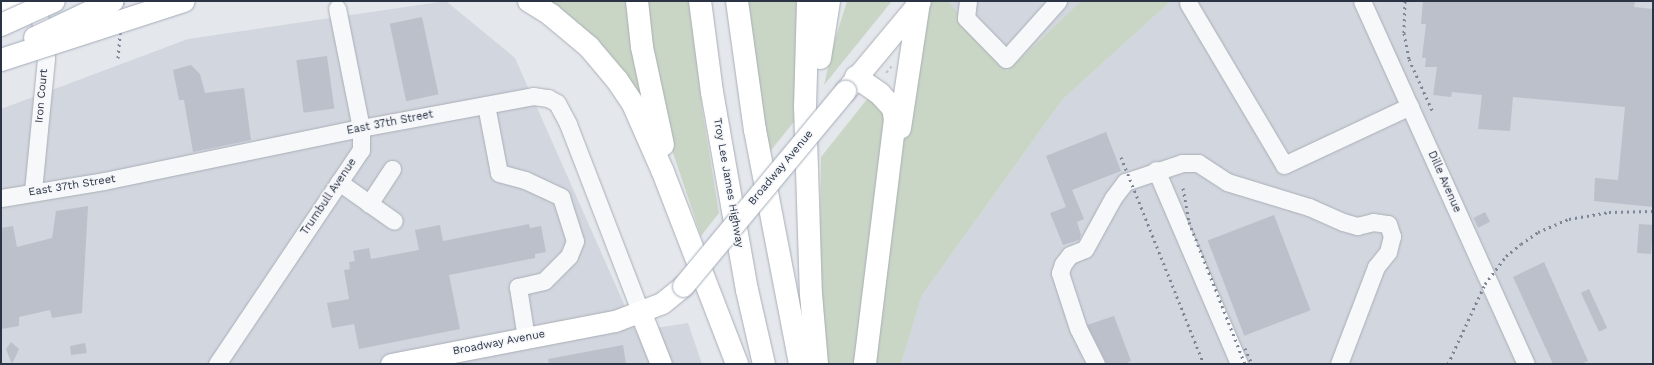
<!DOCTYPE html>
<html>
<head>
<meta charset="utf-8">
<style>
	body { margin:0 }
	#map { position:relative; width:1654px; height:365px; overflow:hidden; background:#e4e7ec; font-family:"Work Sans",sans-serif }
	div>[style] { position:absolute }
	[style*='--x'] { left:calc(var(--x)*1px); top:calc(var(--y)*1px); width:calc(var(--w)*1px); rotate:calc(var(--a)*1deg) }
	.built>* { inset:0; background:#d2d6de }
	.green>* { inset:0; background:#c9d6c5 }
	.building>* { inset:0; background:#bbc0ca; transform-origin:0 0 }
	.path>* { height:2px; margin-top:-1px; transform-origin:0; background:repeating-linear-gradient(90deg,#c2c5cb 0 3px,transparent 0 6px) }
	.roads { filter:drop-shadow(0 0 1px #a9aeb7) drop-shadow(0 0 1px #a9aeb7) }
	.minor>* { height:17px; margin:-8.5px; padding:0 8.5px; transform-origin:8.5px; border-radius:8.5px; background:#f7f8fa }
	.major>* { height:21px; margin:-10.5px; padding:0 10.5px; transform-origin:10.5px; border-radius:10.5px; background:#fff }
	.highway>* { height:22px; margin:-11px; padding:0 11px; transform-origin:11px; border-radius:11px; background:#fff }
	.rail>* { height:3px; margin-top:-1.5px; transform-origin:0; background:repeating-linear-gradient(90deg,#7d8696 0 2px,transparent 0 6px) }
	.bridges { filter:drop-shadow(0 0 1px #a3abb8) drop-shadow(0 0 1px #a3abb8) }
	.major-bridge>* { height:21px; margin:-10.5px; padding:0 10.5px; transform-origin:10.5px; border-radius:10.5px; background:#fff }
	.highway-bridge>* { height:22px; margin:-11px; padding:0 11px; transform-origin:11px; border-radius:11px; background:#fff }
	span { translate:-50% -50%; white-space:nowrap; text-align:center; line-height:1.15; -webkit-text-stroke:3px #f4f6f9; paint-order:stroke }
	.street-label { font-size:11px; color:#2b3445 }
	.frame { position:absolute; inset:0; border:2px solid #2b3445; pointer-events:none }
</style>
</head>
<body>
<div id="map">
	<div class="built">
		<i style="clip-path:polygon(446px 1px,515px 58px,636px 331px,688px 323px,702px 364px,1px 364px,1px 109px,188px 39px)"></i>
		<i style="clip-path:polygon(948px 1px,1081px 1px,1007px 71px)"></i>
		<i style="clip-path:polygon(1171px 1px,1653px 1px,1653px 364px,901px 364px,922px 295px,1063px 99px)"></i>
	</div>
	<div class="green">
		<i style="clip-path:polygon(543px 1px,630px 1px,643px 95px,635px 96px)"></i>
		<i style="clip-path:polygon(646px 1px,690px 1px,702px 108px,719px 213px,701px 236px,670px 144px,649px 45px)"></i>
		<i style="clip-path:polygon(739px 1px,800px 1px,797px 118px,763px 160px)"></i>
		<i style="clip-path:polygon(847px 1px,892px 1px,824px 85px,833px 46px)"></i>
		<i style="clip-path:polygon(920px 1px,948px 1px,1007px 71px,1081px 1px,1171px 1px,1063px 99px,922px 295px,901px 364px,865px 364px)"></i>
		<i style="clip-path:polygon(868px 98px,888px 112px,857px 364px,826px 364px,819px 300px,821px 157px)"></i>
	</div>
	<div class="building">
		<i style="clip-path:polygon(1423px 1px,1635px 1px,1634px 7px,1653px 9px,1653px 207px,1594px 201px,1595px 178px,1618px 180px,1625px 107px,1513px 97px,1510px 131px,1478px 129px,1482px 95px,1452px 92px,1451px 97px,1433px 95px,1437px 67px,1425px 67px,1426px 58px,1422px 58px,1426px 24px,1421px 24px)"></i>
		<i style="left:422px;top:17px;width:79px;height:33px;rotate:78deg"></i>
		<i style="left:327px;top:56px;width:53px;height:31px;rotate:82deg"></i>
		<i style="clip-path:polygon(191px 65px,200px 74px,205px 93px,244px 88px,251px 140px,193px 152px,184px 100px,179px 100px,173px 70px)"></i>
		<i style="clip-path:polygon(1106px 132px,1121px 171px,1072px 190px,1084px 219px,1077px 222px,1081px 235px,1079px 240px,1063px 245px,1050px 213px,1066px 207px,1046px 156px)"></i>
		<i style="clip-path:polygon(88px 206px,82px 313px,52px 318px,50px 310px,19px 317px,19px 326px,1px 329px,1px 228px,13px 226px,17px 247px,52px 238px,56px 211px)"></i>
		<i style="left:1485px;top:212px;width:11px;height:13px;rotate:63deg"></i>
		<i style="left:1274px;top:215px;width:102px;height:71px;rotate:69deg"></i>
		<i style="clip-path:polygon(529px 224px,530px 228px,541px 226px,546px 252px,535px 254px,535px 258px,449px 275px,460px 329px,359px 349px,354px 324px,332px 328px,327px 303px,349px 299px,344px 270px,350px 269px,349px 262px,355px 261px,353px 251px,369px 248px,371px 259px,419px 250px,415px 230px,440px 225px,443px 241px)"></i>
		<i style="left:1639px;top:224px;width:14px;height:29px;rotate:4deg"></i>
		<i style="clip-path:polygon(1544px 262px,1588px 361px,1581px 364px,1553px 364px,1513px 277px)"></i>
		<i style="left:1589px;top:289px;width:43px;height:9px;rotate:65deg"></i>
		<i style="clip-path:polygon(1114px 316px,1131px 361px,1125px 364px,1107px 364px,1087px 325px)"></i>
		<i style="clip-path:polygon(11px 342px,19px 349px,12px 364px,6px 349px)"></i>
		<i style="clip-path:polygon(85px 343px,87px 353px,71px 355px,70px 346px)"></i>
		<i style="clip-path:polygon(623px 345px,626px 364px,549px 364px,548px 359px)"></i>
	</div>
	<div class="path">
		<i style="--x:886;--y:73;--w:9;--a:-49"></i>
	</div>
	<div class="roads">
		<div class="minor">
			<i style="--x:968;--y:1;--w:17;--a:97"></i>
			<i style="--x:966;--y:18;--w:57;--a:45.7"></i>
			<i style="--x:1006;--y:59;--w:78;--a:-48.1"></i>
			<i style="--x:1362;--y:1;--w:398;--a:65.7"></i>
			<i style="--x:1188;--y:3;--w:188;--a:59.3"></i>
			<i style="--x:1284;--y:165;--w:139;--a:-25.1"></i>
			<i style="--x:486;--y:105;--w:69;--a:79.2"></i>
			<i style="--x:499;--y:173;--w:27;--a:15"></i>
			<i style="--x:525;--y:180;--w:40;--a:25"></i>
			<i style="--x:561;--y:197;--w:46;--a:72.3"></i>
			<i style="--x:575;--y:241;--w:16;--a:112"></i>
			<i style="--x:569;--y:256;--w:35;--a:135"></i>
			<i style="--x:544;--y:281;--w:27;--a:167"></i>
			<i style="--x:518;--y:287;--w:52;--a:81.1"></i>
			<i style="--x:1156;--y:170;--w:211;--a:66.8"></i>
			<i style="--x:339;--y:182;--w:67;--a:35.3"></i>
			<i style="--x:33;--y:191;--w:134;--a:-84.4"></i>
			<i style="--x:46;--y:58;--w:58;--a:-99"></i>
			<i style="--x:1;--y:198;--w:104;--a:-9.4"></i>
			<i style="--x:104;--y:181;--w:262;--a:-11.7"></i>
			<i style="--x:361;--y:128;--w:175;--a:-10.5"></i>
			<i style="--x:533;--y:96;--w:15;--a:8"></i>
			<i style="--x:548;--y:98;--w:10;--a:29"></i>
			<i style="--x:557;--y:103;--w:24;--a:62"></i>
			<i style="--x:568;--y:124;--w:200;--a:68.9"></i>
			<i style="--x:369;--y:204;--w:42;--a:-56.7"></i>
			<i style="--x:217;--y:364;--w:258;--a:-56.1"></i>
			<i style="--x:361;--y:150;--w:22;--a:-90"></i>
			<i style="--x:361;--y:128;--w:122;--a:-101.3"></i>
			<i style="--x:1096;--y:364;--w:40;--a:-116.6"></i>
			<i style="--x:1078;--y:328;--w:58;--a:-108.1"></i>
			<i style="--x:1060;--y:273;--w:9;--a:-72"></i>
			<i style="--x:1063;--y:264;--w:11;--a:-52"></i>
			<i style="--x:1070;--y:255;--w:16;--a:-22"></i>
			<i style="--x:1085;--y:249;--w:58;--a:-61.2"></i>
			<i style="--x:1113;--y:198;--w:20;--a:-53"></i>
			<i style="--x:1125;--y:182;--w:60;--a:-18.4"></i>
			<i style="--x:1182;--y:163;--w:16;--a:0"></i>
			<i style="--x:1198;--y:163;--w:35;--a:33"></i>
			<i style="--x:1227;--y:182;--w:86;--a:17"></i>
			<i style="--x:1309;--y:207;--w:37;--a:24"></i>
			<i style="--x:1343;--y:222;--w:15;--a:16"></i>
			<i style="--x:1357;--y:226;--w:16;--a:-14"></i>
			<i style="--x:1373;--y:222;--w:15;--a:8"></i>
			<i style="--x:1388;--y:224;--w:13;--a:72"></i>
			<i style="--x:1392;--y:236;--w:16;--a:104"></i>
			<i style="--x:1388;--y:252;--w:19;--a:129"></i>
			<i style="--x:1376;--y:267;--w:104;--a:110.9"></i>
		</div>
		<div class="major">
			<i style="--x:845;--y:91;--w:117;--a:-50.2"></i>
			<i style="--x:640;--y:311;--w:57;--a:68.4"></i>
			<i style="--x:391;--y:364;--w:228;--a:-10.9"></i>
			<i style="--x:615;--y:321;--w:50;--a:-21"></i>
			<i style="--x:662;--y:303;--w:27;--a:-39"></i>
		</div>
		<div class="highway">
			<i style="--x:529;--y:1;--w:26;--a:32"></i>
			<i style="--x:551;--y:15;--w:50;--a:40.1"></i>
			<i style="--x:589;--y:47;--w:43;--a:49.7"></i>
			<i style="--x:617;--y:80;--w:29;--a:56"></i>
			<i style="--x:633;--y:104;--w:74;--a:66.2"></i>
			<i style="--x:663;--y:172;--w:206;--a:68.9"></i>
			<i style="--x:637;--y:1;--w:46;--a:83.8"></i>
			<i style="--x:642;--y:47;--w:100;--a:77.9"></i>
			<i style="--x:700;--y:1;--w:92;--a:82.5"></i>
			<i style="--x:712;--y:92;--w:201;--a:80"></i>
			<i style="--x:747;--y:290;--w:76;--a:77.1"></i>
			<i style="--x:737;--y:1;--w:130;--a:82.1"></i>
			<i style="--x:755;--y:130;--w:238;--a:79.1"></i>
			<i style="--x:808;--y:1;--w:105;--a:91.6"></i>
			<i style="--x:805;--y:106;--w:188;--a:88.2"></i>
			<i style="--x:811;--y:294;--w:70;--a:85.1"></i>
			<i style="--x:1;--y:11;--w:20;--a:-30"></i>
			<i style="--x:820;--y:58;--w:58;--a:-81"></i>
			<i style="--x:856;--y:77;--w:29;--a:35"></i>
			<i style="--x:880;--y:94;--w:19;--a:47"></i>
			<i style="--x:893;--y:108;--w:11;--a:80"></i>
			<i style="--x:895;--y:119;--w:247;--a:97"></i>
			<i style="--x:900;--y:128;--w:127;--a:-81.4"></i>
		</div>
	</div>
	<div class="rail">
		<i style="--x:1405;--y:1;--w:32;--a:92"></i>
		<i style="--x:1404;--y:33;--w:26;--a:79"></i>
		<i style="--x:1409;--y:59;--w:56;--a:65.7"></i>
		<i style="--x:118;--y:58;--w:57;--a:-85"></i>
		<i style="--x:1121;--y:157;--w:223;--a:68.2"></i>
		<i style="--x:1183;--y:188;--w:35;--a:80"></i>
		<i style="--x:1189;--y:222;--w:153;--a:68.5"></i>
		<i style="--x:1245;--y:348;--w:17;--a:66"></i>
		<i style="--x:1448;--y:364;--w:88;--a:-65.2"></i>
		<i style="--x:1485;--y:284;--w:35;--a:-53"></i>
		<i style="--x:1506;--y:256;--w:19;--a:-39"></i>
		<i style="--x:1521;--y:244;--w:21;--a:-35"></i>
		<i style="--x:1538;--y:232;--w:34;--a:-23"></i>
		<i style="--x:1569;--y:219;--w:41;--a:-9.9"></i>
		<i style="--x:1609;--y:212;--w:44;--a:-1.3"></i>
	</div>
	<div class="bridges">
		<div class="major-bridge">
			<i style="--x:683;--y:286;--w:254;--a:-50.3"></i>
		</div>
		<div class="highway-bridge">
			<i style="--x:1;--y:25;--w:58;--a:-24.4"></i>
			<i style="--x:35;--y:38;--w:86;--a:-25.4"></i>
			<i style="--x:1;--y:60;--w:192;--a:-17.9"></i>
		</div>
	</div>
	<div class="street-label">
		<span style="left:42px;top:96px;rotate:-85deg">Iron Court</span>
		<span style="left:390px;top:123px;rotate:-11deg">East 37th Street</span>
		<span style="left:781px;top:168px;rotate:-50deg">Broadway Avenue</span>
		<span style="left:1444px;top:182px;rotate:66deg">Dille Avenue</span>
		<span style="left:728px;top:183px;rotate:80deg">Troy Lee James Highway</span>
		<span style="left:72px;top:186px;rotate:-9deg">East 37th Street</span>
		<span style="left:329px;top:197px;rotate:-56deg">Trumbull Avenue</span>
		<span style="left:499px;top:343px;rotate:-11deg">Broadway Avenue</span>
	</div>
	<div class="frame"></div>
</div>
</body>
</html>
